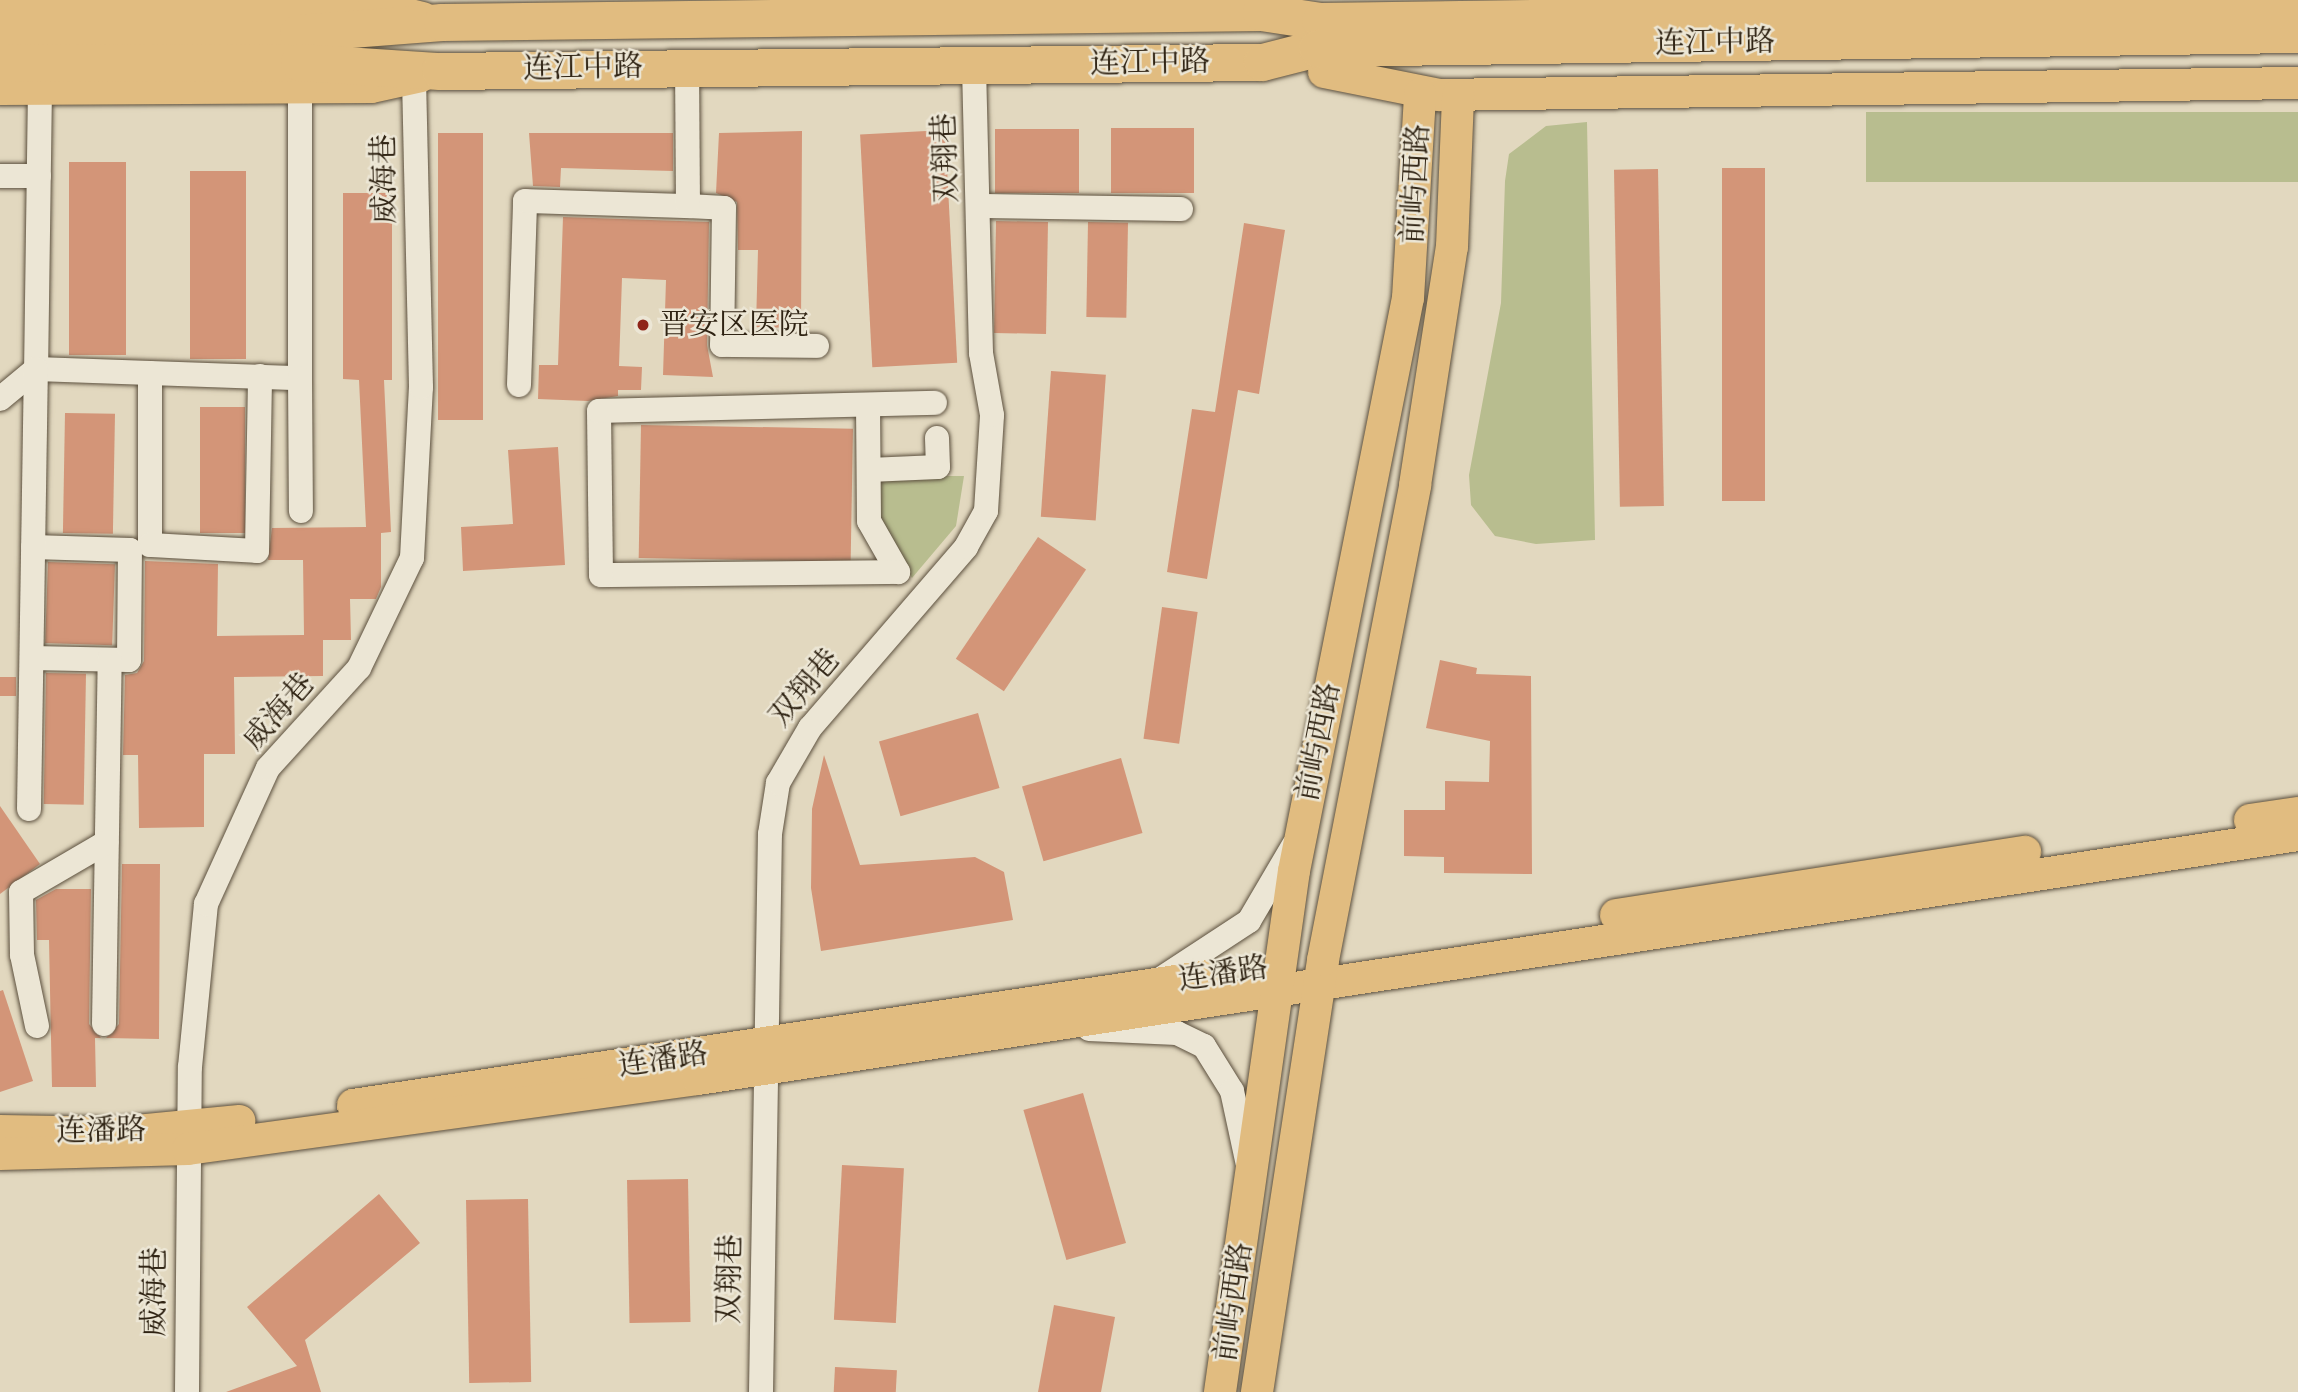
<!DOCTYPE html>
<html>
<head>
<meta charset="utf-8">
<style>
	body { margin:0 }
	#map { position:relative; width:2298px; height:1392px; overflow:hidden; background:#e2d8bf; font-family:"IM FELL Double Pica","Noto Serif SC",serif }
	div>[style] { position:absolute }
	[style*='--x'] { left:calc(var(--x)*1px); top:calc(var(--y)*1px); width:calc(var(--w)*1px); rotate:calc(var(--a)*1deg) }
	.green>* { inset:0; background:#b8bd8f; transform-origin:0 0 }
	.building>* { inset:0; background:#d39578; transform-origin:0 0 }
	.roads { filter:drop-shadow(0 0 2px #5c503e) drop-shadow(0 0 2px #5c503e) }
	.minor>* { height:24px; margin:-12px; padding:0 12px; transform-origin:12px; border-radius:12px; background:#ece6d5 }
	.major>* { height:32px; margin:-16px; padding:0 16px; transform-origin:16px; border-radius:16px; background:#e1bc80 }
	.highway>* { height:37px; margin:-18.5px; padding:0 18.5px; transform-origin:18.5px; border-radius:18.5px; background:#e1bc80 }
	.dots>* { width:19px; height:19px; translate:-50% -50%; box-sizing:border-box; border:4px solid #ece6d5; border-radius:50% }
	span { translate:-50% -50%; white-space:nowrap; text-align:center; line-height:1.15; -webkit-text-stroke:5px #ece6d5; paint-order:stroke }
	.street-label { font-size:30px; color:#2f2313 }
	.poi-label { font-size:30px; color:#2f2313 }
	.left { translate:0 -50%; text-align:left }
</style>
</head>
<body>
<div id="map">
	<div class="green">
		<i style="left:2298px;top:112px;width:70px;height:432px;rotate:90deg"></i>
		<i style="clip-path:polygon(1587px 122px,1595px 540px,1536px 544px,1495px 536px,1471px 505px,1469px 475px,1501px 303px,1505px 181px,1509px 154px,1546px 126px)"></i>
		<i style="clip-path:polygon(880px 476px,964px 476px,956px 526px,912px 578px,876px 519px)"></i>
	</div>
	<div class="building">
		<i style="left:1111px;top:128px;width:83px;height:65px"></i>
		<i style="left:1079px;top:129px;width:64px;height:84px;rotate:90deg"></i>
		<i style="left:945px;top:130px;width:233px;height:85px;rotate:87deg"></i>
		<i style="clip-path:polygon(802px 131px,801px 328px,756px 327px,758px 250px,738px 250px,737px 202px,716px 193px,719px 133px)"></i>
		<i style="left:438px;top:133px;width:45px;height:287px"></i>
		<i style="clip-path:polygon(529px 133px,673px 133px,673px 171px,561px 168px,560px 187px,533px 186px)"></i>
		<i style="left:69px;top:162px;width:57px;height:193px"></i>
		<i style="left:1722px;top:168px;width:43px;height:333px"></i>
		<i style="left:1658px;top:169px;width:337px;height:44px;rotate:89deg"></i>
		<i style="left:190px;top:171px;width:56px;height:188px"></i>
		<i style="clip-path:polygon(343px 193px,392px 193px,392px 380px,384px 380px,391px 532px,381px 533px,381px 587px,376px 599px,350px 599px,351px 640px,323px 640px,323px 676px,234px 677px,235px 754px,204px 754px,204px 827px,139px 828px,138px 755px,123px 755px,125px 675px,137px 673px,144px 661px,145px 561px,218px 564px,217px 636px,304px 635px,303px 560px,268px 560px,272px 528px,366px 527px,359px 380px,343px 379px)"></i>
		<i style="clip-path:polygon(563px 217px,709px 222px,707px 345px,713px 377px,663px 375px,666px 280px,622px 278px,619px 366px,642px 367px,641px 390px,618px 390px,618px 396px,588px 401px,538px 399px,539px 365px,558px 365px)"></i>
		<i style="left:996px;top:221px;width:52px;height:112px;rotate:1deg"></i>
		<i style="left:1088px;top:222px;width:40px;height:95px;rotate:1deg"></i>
		<i style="clip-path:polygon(1244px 223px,1285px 230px,1259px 394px,1238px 390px,1207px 579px,1167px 572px,1192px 409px,1215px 412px)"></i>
		<i style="left:1051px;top:371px;width:55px;height:146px;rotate:4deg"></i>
		<i style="left:200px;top:407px;width:45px;height:126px"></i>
		<i style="left:65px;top:413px;width:50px;height:120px;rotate:1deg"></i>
		<i style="left:641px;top:425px;width:212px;height:133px;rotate:1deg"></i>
		<i style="clip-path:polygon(558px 447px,565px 565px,463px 571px,461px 527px,513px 524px,508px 450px)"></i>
		<i style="left:1038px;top:537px;width:58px;height:147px;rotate:34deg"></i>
		<i style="left:48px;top:562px;width:67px;height:81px;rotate:2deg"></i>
		<i style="left:1162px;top:607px;width:36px;height:133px;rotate:8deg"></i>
		<i style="clip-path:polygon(1440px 660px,1477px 668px,1476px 674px,1531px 676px,1532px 874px,1444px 873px,1444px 857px,1404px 856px,1404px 810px,1445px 810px,1445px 781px,1489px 782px,1490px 741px,1426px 728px)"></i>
		<i style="left:46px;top:673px;width:40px;height:131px;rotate:1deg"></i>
		<i style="left:0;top:677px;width:16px;height:19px"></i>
		<i style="left:978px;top:713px;width:78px;height:103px;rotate:74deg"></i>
		<i style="clip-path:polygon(824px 755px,860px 865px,975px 857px,1004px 872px,1013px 920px,821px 951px,811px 888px,812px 809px)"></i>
		<i style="left:1121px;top:758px;width:78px;height:103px;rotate:74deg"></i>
		<i style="clip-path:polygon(0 806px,40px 864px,0 894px)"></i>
		<i style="clip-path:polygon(122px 864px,160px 864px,159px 1039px,106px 1038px,119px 1024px)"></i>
		<i style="clip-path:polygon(56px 889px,91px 889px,89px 1024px,101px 1038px,95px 1038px,96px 1087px,52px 1087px,49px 940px,37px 940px,36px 900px)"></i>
		<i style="clip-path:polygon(3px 990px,33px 1081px,0 1092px,0 991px)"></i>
		<i style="left:1083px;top:1093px;width:156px;height:62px;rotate:74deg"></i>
		<i style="left:842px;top:1165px;width:62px;height:155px;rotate:3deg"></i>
		<i style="left:688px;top:1179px;width:143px;height:61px;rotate:89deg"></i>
		<i style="clip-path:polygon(379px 1194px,420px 1243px,305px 1340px,321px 1392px,226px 1392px,297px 1366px,247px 1307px)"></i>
		<i style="left:528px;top:1199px;width:183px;height:62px;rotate:89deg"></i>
		<i style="clip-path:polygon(1054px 1305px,1115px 1317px,1101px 1392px,1038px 1392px)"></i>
		<i style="left:835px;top:1367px;width:62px;height:25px;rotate:3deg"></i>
	</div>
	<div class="roads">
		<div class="minor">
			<i style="--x:40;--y:88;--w:281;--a:90.8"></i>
			<i style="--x:36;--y:369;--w:264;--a:2"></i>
			<i style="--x:300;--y:378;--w:291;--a:-90"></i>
			<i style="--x:0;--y:176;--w:39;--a:0"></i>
			<i style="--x:688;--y:206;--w:36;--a:3"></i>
			<i style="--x:724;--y:208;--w:137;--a:90.8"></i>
			<i style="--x:722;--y:345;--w:95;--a:0.6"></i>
			<i style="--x:980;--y:206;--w:201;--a:0.9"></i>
			<i style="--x:150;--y:373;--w:172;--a:90"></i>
			<i style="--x:150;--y:545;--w:107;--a:3.2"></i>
			<i style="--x:257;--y:551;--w:175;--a:-89"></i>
			<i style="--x:300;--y:378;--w:133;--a:89.6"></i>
			<i style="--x:519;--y:385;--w:184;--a:-88.1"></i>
			<i style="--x:525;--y:201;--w:163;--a:1.8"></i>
			<i style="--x:688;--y:206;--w:140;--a:-90.4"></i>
			<i style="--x:0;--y:399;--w:47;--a:-39.8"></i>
			<i style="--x:868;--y:405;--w:116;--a:89.5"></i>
			<i style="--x:869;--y:521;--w:59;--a:60.4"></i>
			<i style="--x:898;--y:572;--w:297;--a:179.4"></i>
			<i style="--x:601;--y:575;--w:164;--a:-90.7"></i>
			<i style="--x:599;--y:411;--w:336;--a:-1.4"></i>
			<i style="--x:869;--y:470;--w:69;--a:-2.5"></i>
			<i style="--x:938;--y:467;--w:29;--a:-92"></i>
			<i style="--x:32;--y:658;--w:97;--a:1.2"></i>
			<i style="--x:129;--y:660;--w:110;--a:-89.5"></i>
			<i style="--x:130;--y:550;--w:97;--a:-178.2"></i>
			<i style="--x:29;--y:809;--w:440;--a:-89.1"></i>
			<i style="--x:1162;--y:978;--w:104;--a:-33.2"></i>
			<i style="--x:1249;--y:921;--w:87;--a:-59.6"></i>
			<i style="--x:104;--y:1024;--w:364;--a:-89.1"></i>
			<i style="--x:37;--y:1026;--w:73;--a:-101.9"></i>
			<i style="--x:22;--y:955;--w:63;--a:-90.9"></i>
			<i style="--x:21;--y:892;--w:99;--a:-30.2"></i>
			<i style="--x:1089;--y:1029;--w:88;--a:2.6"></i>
			<i style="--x:1177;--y:1033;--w:30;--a:26"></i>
			<i style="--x:1204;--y:1046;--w:53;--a:58.1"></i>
			<i style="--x:1232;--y:1091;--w:76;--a:77.8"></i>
			<i style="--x:187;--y:1392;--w:325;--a:-89.5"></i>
			<i style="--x:190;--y:1067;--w:164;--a:-84.4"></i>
			<i style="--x:206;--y:904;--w:149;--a:-65.5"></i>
			<i style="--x:268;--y:768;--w:135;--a:-47.7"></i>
			<i style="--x:359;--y:668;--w:122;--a:-64.3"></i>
			<i style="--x:412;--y:558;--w:171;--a:-87"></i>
			<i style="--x:421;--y:387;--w:309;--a:-91.3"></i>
			<i style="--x:761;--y:1392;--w:558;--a:-89.08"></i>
			<i style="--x:770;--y:834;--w:52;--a:-81.1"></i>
			<i style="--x:778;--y:783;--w:64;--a:-59.8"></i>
			<i style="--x:810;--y:728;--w:239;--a:-49.2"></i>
			<i style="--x:966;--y:547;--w:41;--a:-60.9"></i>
			<i style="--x:986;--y:511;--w:96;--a:-86.4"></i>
			<i style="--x:992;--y:415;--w:63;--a:-100.1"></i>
			<i style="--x:981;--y:353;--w:288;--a:-91.4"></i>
		</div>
		<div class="major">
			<i style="--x:0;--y:2;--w:374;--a:0.6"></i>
			<i style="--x:374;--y:6;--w:50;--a:13.8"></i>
			<i style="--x:1324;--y:72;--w:117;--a:11.3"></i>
			<i style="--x:1439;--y:95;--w:859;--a:-0.8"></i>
			<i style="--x:0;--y:89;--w:371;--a:-0.3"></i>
			<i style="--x:371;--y:87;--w:51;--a:-12.4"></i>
			<i style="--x:2250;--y:820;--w:49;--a:-8.3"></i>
			<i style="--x:1616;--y:915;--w:414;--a:-8.8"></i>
			<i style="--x:353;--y:1105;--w:866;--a:-8.57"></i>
			<i style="--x:0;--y:1131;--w:116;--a:1"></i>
			<i style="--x:116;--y:1133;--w:124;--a:-5.6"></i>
			<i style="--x:0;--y:1154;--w:188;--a:-1.5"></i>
			<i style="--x:188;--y:1149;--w:515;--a:-7.82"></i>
			<i style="--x:698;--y:1079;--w:1618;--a:-8.67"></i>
			<i style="--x:1220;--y:1392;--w:526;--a:-81.92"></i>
			<i style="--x:1294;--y:871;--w:584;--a:-78.75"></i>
			<i style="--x:1408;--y:298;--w:204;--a:-86.6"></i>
			<i style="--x:1257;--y:1392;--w:437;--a:-81.3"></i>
			<i style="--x:1323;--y:960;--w:484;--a:-79"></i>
			<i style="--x:1415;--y:485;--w:241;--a:-81.2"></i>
			<i style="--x:1452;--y:247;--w:152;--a:-87.7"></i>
		</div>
		<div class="highway">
			<i style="--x:0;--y:33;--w:298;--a:0"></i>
			<i style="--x:298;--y:33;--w:144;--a:-4.4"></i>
			<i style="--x:442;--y:22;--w:819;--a:-0.7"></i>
			<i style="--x:1261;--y:12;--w:60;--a:8.7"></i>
			<i style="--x:1320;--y:21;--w:978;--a:-0.82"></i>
			<i style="--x:0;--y:63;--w:299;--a:-0.2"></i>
			<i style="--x:299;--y:62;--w:141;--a:3.7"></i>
			<i style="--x:440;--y:71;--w:822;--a:-0.63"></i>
			<i style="--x:1262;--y:62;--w:57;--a:-14.3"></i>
			<i style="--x:1317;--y:48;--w:981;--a:-0.82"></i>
		</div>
	</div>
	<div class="dots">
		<i style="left:643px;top:325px;background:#8f2418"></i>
	</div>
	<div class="street-label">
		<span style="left:1715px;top:43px;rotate:-1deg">连江中路</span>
		<span style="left:1150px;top:63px;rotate:-1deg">连江中路</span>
		<span style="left:583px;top:68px;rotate:-1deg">连江中路</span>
		<span style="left:946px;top:158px;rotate:-92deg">双翔巷</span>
		<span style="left:385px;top:179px;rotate:-91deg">威海巷</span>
		<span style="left:1416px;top:184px;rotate:-87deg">前屿西路</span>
		<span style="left:805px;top:688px;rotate:-50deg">双翔巷</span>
		<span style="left:279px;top:712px;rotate:-49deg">威海巷</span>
		<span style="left:1319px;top:742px;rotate:-79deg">前屿西路</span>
		<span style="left:1223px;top:974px;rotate:-8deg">连潘路</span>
		<span style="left:663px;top:1060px;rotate:-8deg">连潘路</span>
		<span style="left:101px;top:1131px;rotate:-1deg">连潘路</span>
		<span style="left:730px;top:1279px;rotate:-89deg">双翔巷</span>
		<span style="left:155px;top:1292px;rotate:-90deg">威海巷</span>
		<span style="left:1234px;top:1302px;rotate:-82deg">前屿西路</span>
	</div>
	<div class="poi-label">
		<span class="left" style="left:659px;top:325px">晋安区医院</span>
	</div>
</div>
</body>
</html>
